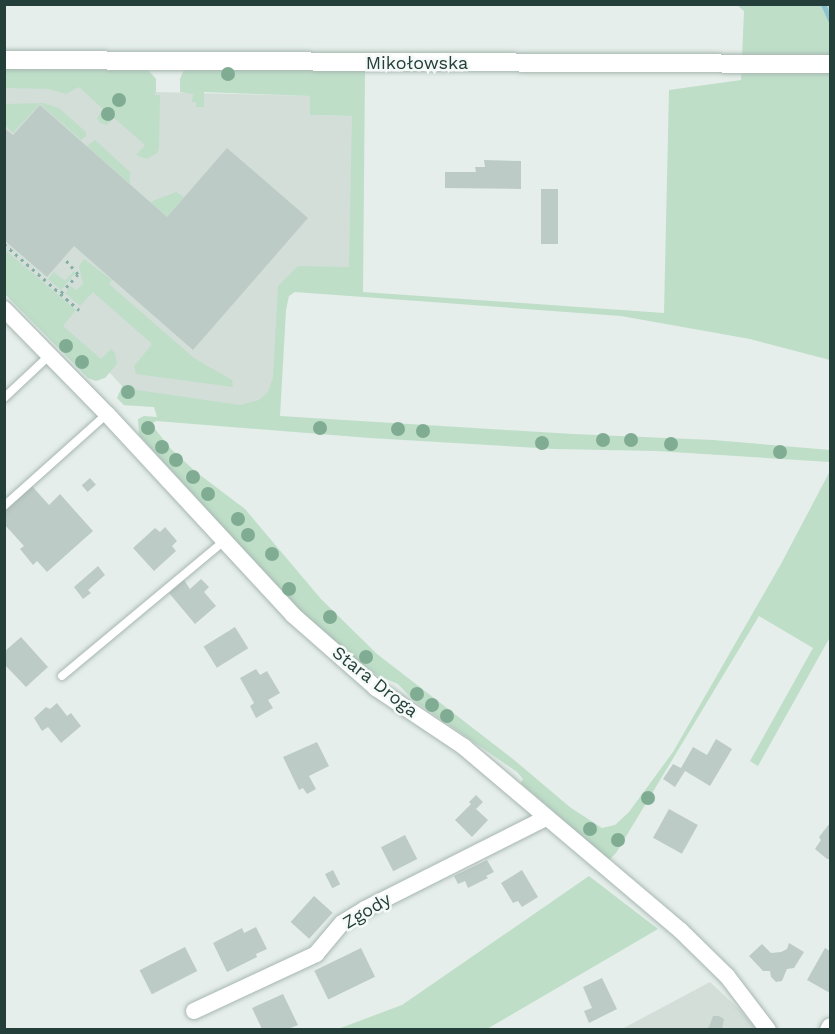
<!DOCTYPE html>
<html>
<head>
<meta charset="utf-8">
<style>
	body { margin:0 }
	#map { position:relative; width:835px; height:1034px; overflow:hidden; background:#e5eeea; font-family:"Work Sans",sans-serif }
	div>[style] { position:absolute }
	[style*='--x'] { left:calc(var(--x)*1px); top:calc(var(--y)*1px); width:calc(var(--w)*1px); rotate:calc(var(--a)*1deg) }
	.built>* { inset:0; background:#d3ded9 }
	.green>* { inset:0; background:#bedec8 }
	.stream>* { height:5px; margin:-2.5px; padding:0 2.5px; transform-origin:2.5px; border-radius:2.5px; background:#8ec4d1 }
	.building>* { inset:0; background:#bdcbc6; transform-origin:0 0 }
	.path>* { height:3px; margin-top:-1.5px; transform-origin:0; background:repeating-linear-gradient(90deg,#86b0a5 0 3px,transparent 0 7.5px) }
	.roads { filter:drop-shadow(0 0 2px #a7b6b1) drop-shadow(0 0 2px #a7b6b1) }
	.service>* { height:8px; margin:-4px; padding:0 4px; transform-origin:4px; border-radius:4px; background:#fff }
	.minor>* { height:16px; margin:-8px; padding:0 8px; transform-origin:8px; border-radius:8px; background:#fff }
	.tertiary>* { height:18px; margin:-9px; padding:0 9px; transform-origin:9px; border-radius:9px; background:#fff }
	.trees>* { width:14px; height:14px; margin:-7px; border-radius:50%; background:#81ac94 }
	span { translate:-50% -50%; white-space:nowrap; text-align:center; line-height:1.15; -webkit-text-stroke:5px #f5faf8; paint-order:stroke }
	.street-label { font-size:18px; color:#243f39 }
	.frame { position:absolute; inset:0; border:6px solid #243f39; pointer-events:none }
</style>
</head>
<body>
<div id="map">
	<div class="built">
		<i style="clip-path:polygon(5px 83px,155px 85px,155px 92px,310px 96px,310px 115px,352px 116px,363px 292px,285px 286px,279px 414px,124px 405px,117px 398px,122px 386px,111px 374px,5px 278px)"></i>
		<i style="clip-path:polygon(710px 982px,743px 1013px,756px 1029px,620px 1030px)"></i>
	</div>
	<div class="green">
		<i style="clip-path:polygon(737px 5px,830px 5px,830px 360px,750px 339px,621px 316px,295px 292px,289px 296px,286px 310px,280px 416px,573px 434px,713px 440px,830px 450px,830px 462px,656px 451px,555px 449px,370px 438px,156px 421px,151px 424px,171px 449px,196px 472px,245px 509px,321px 599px,377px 654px,513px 759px,571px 808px,602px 828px,615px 825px,629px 812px,673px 752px,781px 564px,830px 471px,830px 637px,758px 766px,750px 761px,813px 648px,759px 616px,616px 853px,609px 860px,521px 783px,523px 779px,517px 772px,413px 700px,398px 684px,377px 675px,340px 648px,307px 619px,139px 435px,138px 419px,144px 416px,157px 417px,154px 407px,124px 405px,117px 398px,123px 385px,137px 390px,240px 405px,259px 400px,268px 392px,273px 377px,278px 286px,298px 266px,349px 267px,352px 116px,310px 115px,310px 96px,204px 92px,204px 107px,196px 107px,196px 102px,192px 102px,193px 94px,180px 92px,180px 79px,184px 70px,365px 70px,363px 292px,664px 313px,669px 90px,741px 80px,744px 11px)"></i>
		<i style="clip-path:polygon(5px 69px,148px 70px,156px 79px,156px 92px,154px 95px,160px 95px,159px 148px,157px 153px,147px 159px,136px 155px,145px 145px,114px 118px,107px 125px,100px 123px,97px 118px,103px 109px,79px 87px,66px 94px,48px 89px,5px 88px)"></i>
		<i style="clip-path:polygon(43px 103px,59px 108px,86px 132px,86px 136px,81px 140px,40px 104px,13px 133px,5px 125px,5px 104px)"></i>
		<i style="clip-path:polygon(95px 140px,130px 172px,130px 184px,87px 146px)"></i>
		<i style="clip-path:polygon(176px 192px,184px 197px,167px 217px,150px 202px)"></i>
		<i style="clip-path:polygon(4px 249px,76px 310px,63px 326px,101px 359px,111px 349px,115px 353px,117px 364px,105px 378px,96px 381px,88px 378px,5px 294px)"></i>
		<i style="clip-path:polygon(84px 259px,112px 280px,109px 284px,194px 358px,232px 380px,233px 387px,136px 374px,134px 366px,152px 344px,93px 292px,80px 306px,65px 293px,71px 286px,76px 290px,83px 284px,79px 266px)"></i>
		<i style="clip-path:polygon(74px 271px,76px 272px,61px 290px,48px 279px,54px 272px,65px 281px)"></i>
		<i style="clip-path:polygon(589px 876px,658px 929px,487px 1029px,338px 1029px,402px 1005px)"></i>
	</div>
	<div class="stream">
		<i style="--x:823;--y:4;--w:17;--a:66"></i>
	</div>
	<div class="building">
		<i style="clip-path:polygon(40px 105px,167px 217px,227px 148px,308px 218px,193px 350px,74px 246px,47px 277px,4px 240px,4px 128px,13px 135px)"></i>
		<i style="clip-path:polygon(484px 160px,521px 161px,521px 189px,445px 188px,445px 172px,476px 172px,475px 167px,485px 167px)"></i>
		<i style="left:558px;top:189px;width:55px;height:17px;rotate:90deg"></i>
		<i style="left:90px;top:478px;width:9px;height:11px;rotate:49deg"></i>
		<i style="clip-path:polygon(31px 485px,49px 505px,60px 494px,93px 531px,47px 572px,37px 561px,33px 565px,20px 549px,24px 546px,4px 524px,4px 509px)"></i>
		<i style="clip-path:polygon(165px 527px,177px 541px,172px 546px,176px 551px,154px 571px,133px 548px,155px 528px,160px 532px)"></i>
		<i style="clip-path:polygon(98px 566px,105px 575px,88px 590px,91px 593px,83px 599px,74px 587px)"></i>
		<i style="clip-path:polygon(201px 579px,209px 587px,204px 592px,216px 606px,195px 624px,169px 593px,184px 580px,190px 589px)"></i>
		<i style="left:235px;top:627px;width:25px;height:37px;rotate:58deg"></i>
		<i style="clip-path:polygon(21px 637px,48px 667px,26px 687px,4px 664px,4px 652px)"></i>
		<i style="clip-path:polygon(256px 669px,260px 675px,267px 671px,280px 693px,268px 700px,273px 708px,256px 718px,250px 706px,254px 703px,240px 678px)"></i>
		<i style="clip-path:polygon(57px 703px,67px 716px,71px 713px,81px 726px,61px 743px,48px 727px,42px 731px,34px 718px,46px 707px,50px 709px)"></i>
		<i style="clip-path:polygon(716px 739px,732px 749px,710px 786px,685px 771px,675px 787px,663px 779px,673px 764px,681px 768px,693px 747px,707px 755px)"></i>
		<i style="clip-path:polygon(317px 742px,329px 766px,309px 776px,316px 789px,307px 794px,303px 788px,299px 790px,283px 757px)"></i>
		<i style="clip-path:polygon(476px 795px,483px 802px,476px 809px,488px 820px,472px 837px,455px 820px,471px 804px,469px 802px)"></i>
		<i style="left:669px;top:809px;width:33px;height:33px;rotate:29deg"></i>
		<i style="clip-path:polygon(830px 823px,830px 859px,827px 859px,815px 849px,821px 840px,819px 837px)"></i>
		<i style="left:405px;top:835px;width:27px;height:27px;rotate:63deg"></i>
		<i style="clip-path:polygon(487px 860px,494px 872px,486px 876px,488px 878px,468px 888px,465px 881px,458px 884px,454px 876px)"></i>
		<i style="left:333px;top:870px;width:16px;height:9px;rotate:63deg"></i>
		<i style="clip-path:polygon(522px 870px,538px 897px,522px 907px,518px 901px,513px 903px,501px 883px)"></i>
		<i style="left:314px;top:896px;width:25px;height:35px;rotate:42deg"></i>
		<i style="clip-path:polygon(256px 927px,267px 949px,256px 954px,257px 957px,227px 972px,213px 943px,242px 928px,244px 933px)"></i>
		<i style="clip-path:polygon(789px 943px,804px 952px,794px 968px,787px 969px,782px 981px,776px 982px,771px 977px,770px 971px,763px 971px,749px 956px,762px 944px,771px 953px,781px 952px,787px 949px)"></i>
		<i style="left:185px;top:947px;width:27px;height:51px;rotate:63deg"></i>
		<i style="left:361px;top:948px;width:32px;height:52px;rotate:64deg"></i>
		<i style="clip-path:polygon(825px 948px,830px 951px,830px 993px,807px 980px)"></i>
		<i style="clip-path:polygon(602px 978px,617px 1009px,589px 1023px,584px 1011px,592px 1008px,583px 987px)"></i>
		<i style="clip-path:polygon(283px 994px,298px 1025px,288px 1029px,262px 1029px,252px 1008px)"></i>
		<i style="clip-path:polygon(713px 1016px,719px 1016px,724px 1019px,722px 1029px,704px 1029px,709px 1027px)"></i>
	</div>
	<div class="path">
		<i style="--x:4;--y:244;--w:100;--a:41.3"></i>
		<i style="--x:61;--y:293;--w:25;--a:-48"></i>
		<i style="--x:78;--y:274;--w:18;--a:-131"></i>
	</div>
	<div class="roads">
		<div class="service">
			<i style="--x:4;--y:398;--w:63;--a:-43.1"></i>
			<i style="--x:4;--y:506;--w:138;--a:-41.8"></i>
			<i style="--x:62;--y:676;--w:209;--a:-39.8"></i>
		</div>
		<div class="minor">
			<i style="--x:4;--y:309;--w:147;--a:45.6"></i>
			<i style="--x:107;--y:414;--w:274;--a:47.2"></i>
			<i style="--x:293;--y:615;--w:111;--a:41.3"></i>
			<i style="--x:376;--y:688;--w:106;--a:33.8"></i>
			<i style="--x:464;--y:747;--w:283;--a:40.3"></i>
			<i style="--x:680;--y:930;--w:66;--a:44.4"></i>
			<i style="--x:727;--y:976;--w:68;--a:52.8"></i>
			<i style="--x:194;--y:1011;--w:135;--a:-25"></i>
			<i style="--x:316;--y:954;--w:40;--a:-50"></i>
			<i style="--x:342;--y:923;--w:27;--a:-31"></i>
			<i style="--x:365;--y:909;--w:203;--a:-26.7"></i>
			<i style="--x:828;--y:1030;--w:4;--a:-63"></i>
		</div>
		<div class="tertiary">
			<i style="--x:4;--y:60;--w:826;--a:0.28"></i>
		</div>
	</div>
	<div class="trees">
		<i style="left:228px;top:74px"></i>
		<i style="left:119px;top:100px"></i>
		<i style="left:108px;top:114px"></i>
		<i style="left:66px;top:346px"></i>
		<i style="left:82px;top:362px"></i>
		<i style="left:128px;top:392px"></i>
		<i style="left:148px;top:428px"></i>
		<i style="left:320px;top:428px"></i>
		<i style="left:398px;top:429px"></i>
		<i style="left:423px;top:431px"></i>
		<i style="left:603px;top:440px"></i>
		<i style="left:631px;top:440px"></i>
		<i style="left:542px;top:443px"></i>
		<i style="left:671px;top:444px"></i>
		<i style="left:162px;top:447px"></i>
		<i style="left:780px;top:452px"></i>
		<i style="left:176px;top:460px"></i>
		<i style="left:193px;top:477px"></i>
		<i style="left:208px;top:494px"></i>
		<i style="left:238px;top:519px"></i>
		<i style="left:248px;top:535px"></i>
		<i style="left:272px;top:554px"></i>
		<i style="left:289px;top:589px"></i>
		<i style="left:330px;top:617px"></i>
		<i style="left:366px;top:657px"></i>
		<i style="left:417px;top:694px"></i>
		<i style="left:432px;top:705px"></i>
		<i style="left:447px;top:716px"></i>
		<i style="left:648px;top:798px"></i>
		<i style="left:590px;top:829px"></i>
		<i style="left:618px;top:840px"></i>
	</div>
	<div class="street-label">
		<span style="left:417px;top:63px">Mikołowska</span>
		<span style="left:375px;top:682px;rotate:38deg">Stara Droga</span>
		<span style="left:367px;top:911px;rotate:-31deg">Zgody</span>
	</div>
	<div class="frame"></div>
</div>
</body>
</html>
